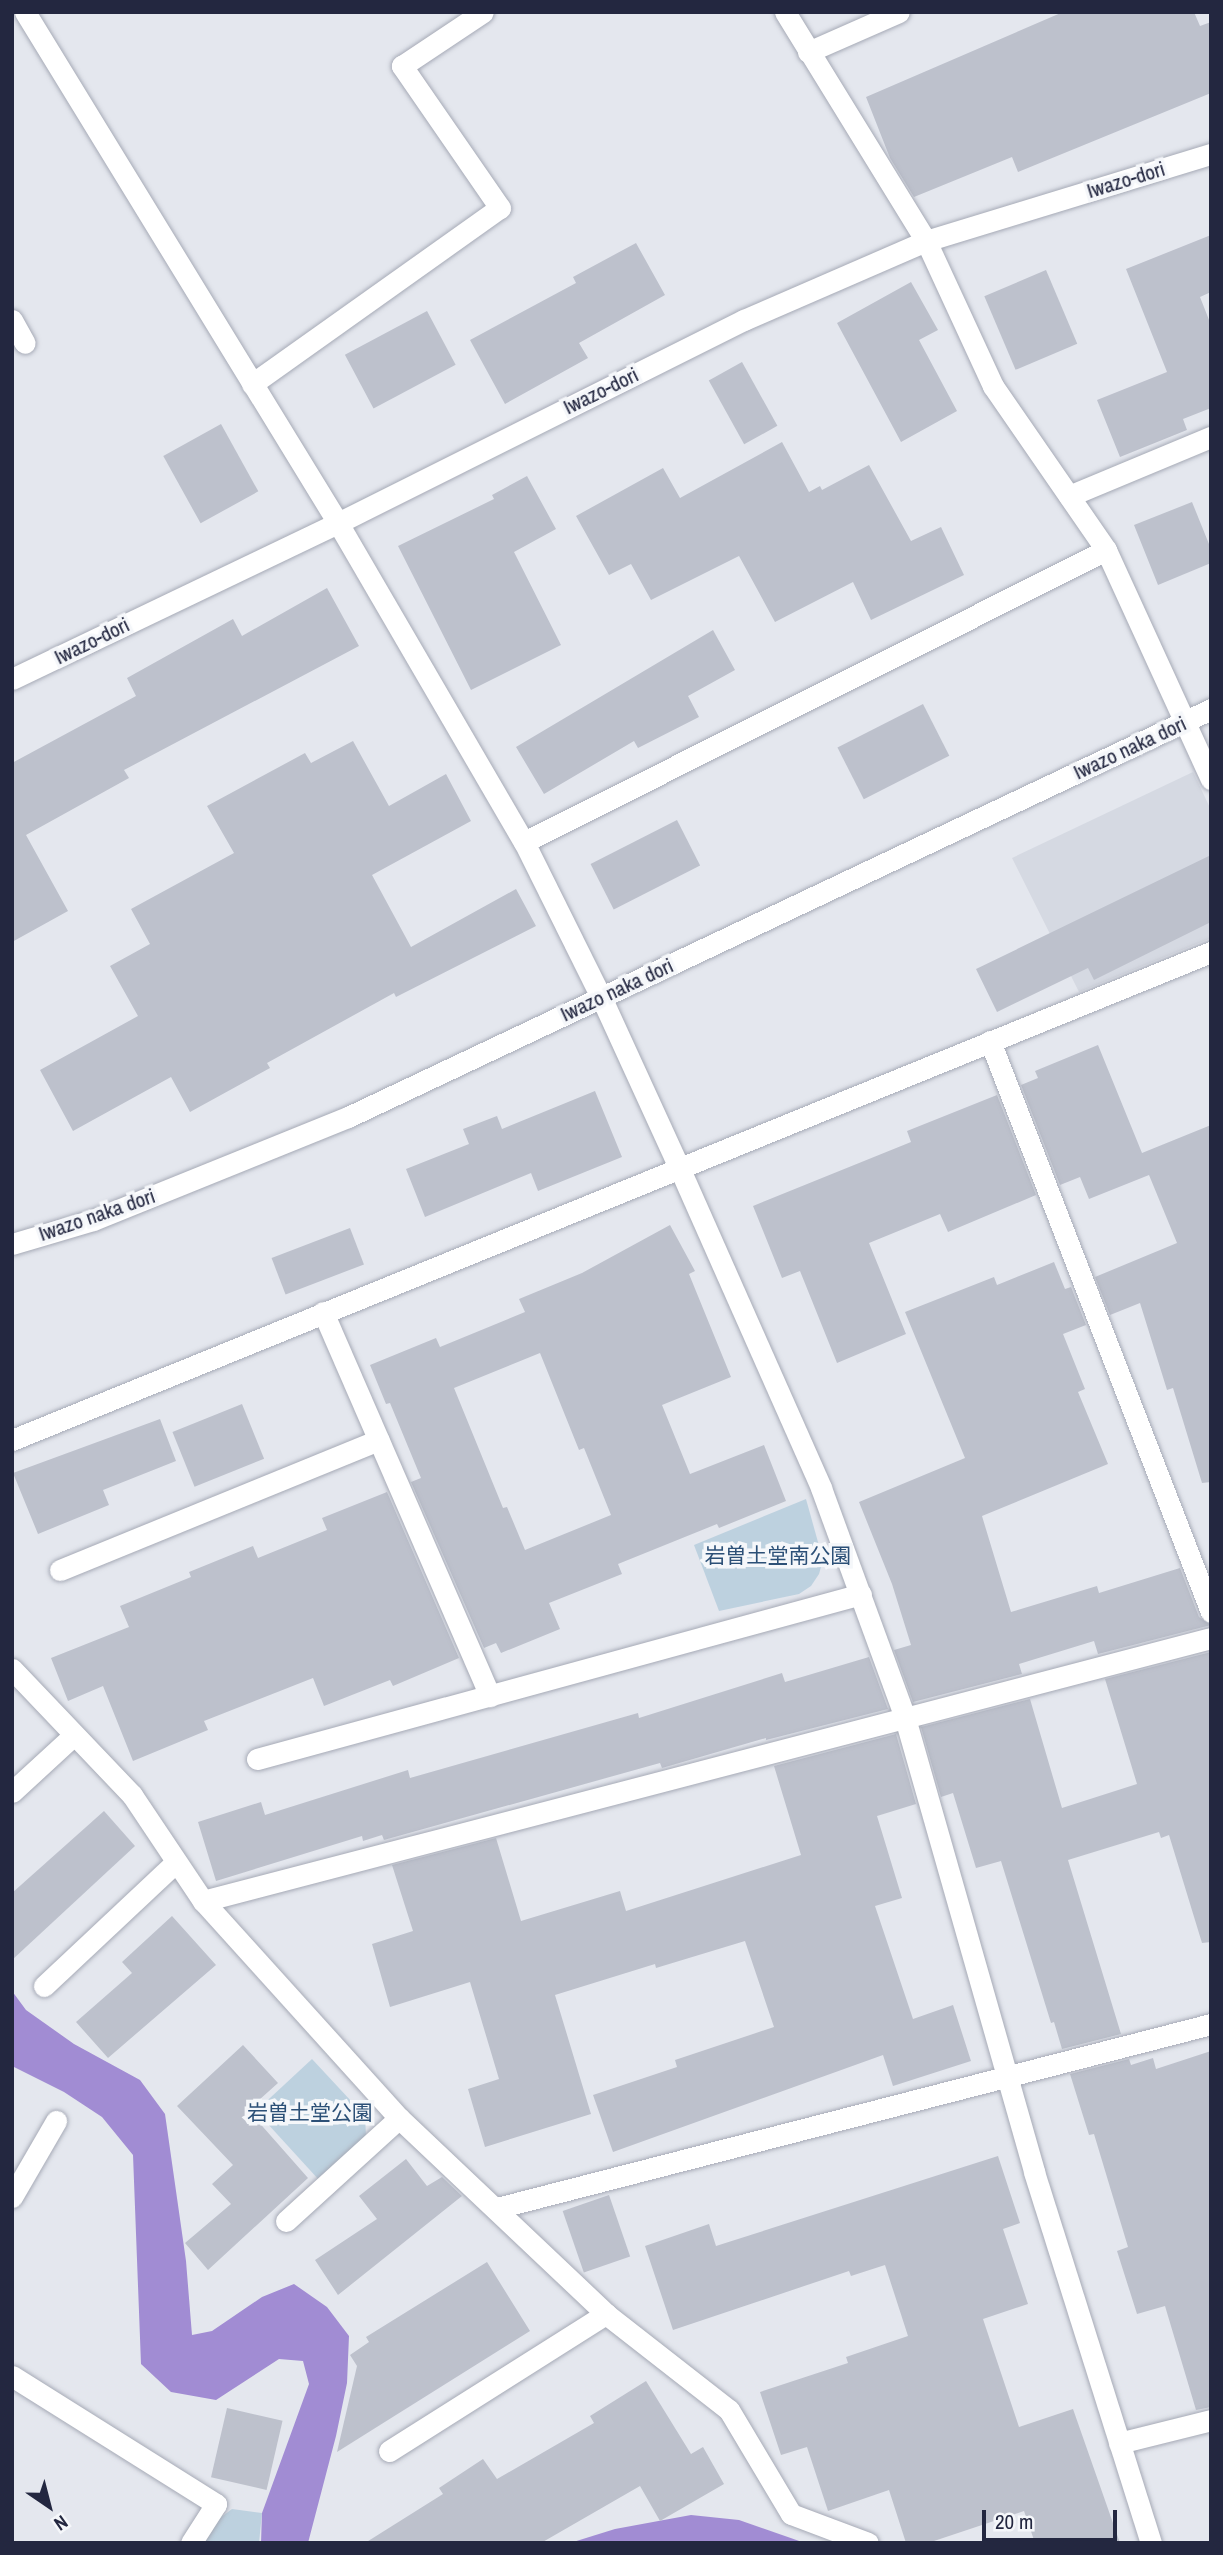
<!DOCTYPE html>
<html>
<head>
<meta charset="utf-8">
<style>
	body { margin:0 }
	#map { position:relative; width:1223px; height:2555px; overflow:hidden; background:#e4e7ee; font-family:"Archivo Narrow","Noto Sans JP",sans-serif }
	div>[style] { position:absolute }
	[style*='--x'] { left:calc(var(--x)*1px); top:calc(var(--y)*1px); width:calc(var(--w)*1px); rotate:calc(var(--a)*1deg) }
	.built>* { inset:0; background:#d5d9e2 }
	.green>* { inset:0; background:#bdd1df }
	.water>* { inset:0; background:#a18cd3 }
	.building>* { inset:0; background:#bdc1cc; transform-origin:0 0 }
	.roads { filter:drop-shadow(0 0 2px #a6aab6) drop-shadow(0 0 2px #a6aab6) }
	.minor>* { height:21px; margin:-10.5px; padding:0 10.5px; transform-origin:10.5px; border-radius:10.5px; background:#fff }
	span { translate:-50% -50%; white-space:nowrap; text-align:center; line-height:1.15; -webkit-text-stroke:7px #f5f7fa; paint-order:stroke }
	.street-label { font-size:21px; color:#232740 }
	.park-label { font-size:21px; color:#2c5077 }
	.frame { position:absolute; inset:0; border:14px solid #232740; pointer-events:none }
	.north { position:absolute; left:14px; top:2471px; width:70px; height:70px; -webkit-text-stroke:5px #f5f7fa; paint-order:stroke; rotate:145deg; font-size:19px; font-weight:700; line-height:28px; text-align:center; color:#232740 }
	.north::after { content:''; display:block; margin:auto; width:24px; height:32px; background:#232740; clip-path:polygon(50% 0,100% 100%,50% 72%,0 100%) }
	.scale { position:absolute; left:982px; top:2510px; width:135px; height:32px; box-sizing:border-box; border:4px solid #232740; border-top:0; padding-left:9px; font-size:21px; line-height:24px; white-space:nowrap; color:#232740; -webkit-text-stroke:5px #f5f7fa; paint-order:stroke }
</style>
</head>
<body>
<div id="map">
	<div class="built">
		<i style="clip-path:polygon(1193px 772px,1211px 810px,1211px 938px,1079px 992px,1012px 858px)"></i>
	</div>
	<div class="green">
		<i style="clip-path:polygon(806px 1499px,823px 1560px,819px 1574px,811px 1586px,799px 1594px,719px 1611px,694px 1545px)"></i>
		<i style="clip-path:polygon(312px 2059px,365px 2116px,366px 2136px,319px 2180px,256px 2111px)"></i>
		<i style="clip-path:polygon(232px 2509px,262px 2513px,259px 2543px,203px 2543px,216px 2521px)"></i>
	</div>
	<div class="water">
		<i style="clip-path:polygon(12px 1991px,26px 2010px,74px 2044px,140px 2080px,165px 2114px,186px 2261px,192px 2335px,212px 2331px,262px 2297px,294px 2284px,327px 2307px,349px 2336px,347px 2383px,336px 2436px,308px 2543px,261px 2543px,262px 2513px,309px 2384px,303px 2361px,279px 2359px,216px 2400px,171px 2392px,141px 2364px,133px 2155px,102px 2117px,64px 2092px,12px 2066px)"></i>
		<i style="clip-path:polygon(691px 2515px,739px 2520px,805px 2543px,570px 2543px,615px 2529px)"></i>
	</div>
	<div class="building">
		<i style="clip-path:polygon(1063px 12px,1194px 12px,1200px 26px,1211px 22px,1211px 93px,1018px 172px,1012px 157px,914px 197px,890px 158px,866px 97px)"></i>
		<i style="clip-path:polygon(1211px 235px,1211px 292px,1200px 297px,1211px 325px,1211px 408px,1183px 419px,1187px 430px,1120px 457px,1097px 400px,1167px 372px,1126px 269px)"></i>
		<i style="clip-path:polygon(636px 243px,665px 295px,579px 343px,588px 358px,505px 404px,470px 340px,576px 283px,573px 277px)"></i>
		<i style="left:1046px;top:270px;width:80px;height:67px;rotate:67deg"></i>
		<i style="clip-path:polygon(911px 282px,938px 330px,919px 340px,957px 411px,901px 442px,837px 323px)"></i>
		<i style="left:427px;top:311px;width:61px;height:93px;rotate:62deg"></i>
		<i style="left:742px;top:362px;width:73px;height:38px;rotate:61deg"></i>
		<i style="left:221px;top:424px;width:77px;height:66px;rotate:61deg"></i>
		<i style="clip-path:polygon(782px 442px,809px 492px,820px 486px,822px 490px,869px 465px,911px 541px,941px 527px,964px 575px,871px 620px,853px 582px,775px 622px,739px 556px,651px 600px,631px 564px,609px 575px,576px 516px,663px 468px,680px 498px)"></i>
		<i style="clip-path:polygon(527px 476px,556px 529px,514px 552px,561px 645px,471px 690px,398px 546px,494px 499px,492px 495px)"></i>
		<i style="clip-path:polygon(1192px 502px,1211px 549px,1211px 563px,1158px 585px,1134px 525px)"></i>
		<i style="clip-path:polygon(327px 588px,359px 646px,124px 770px,129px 778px,26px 835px,68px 911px,12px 942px,12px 763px,136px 696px,127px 678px,233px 619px,242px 636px)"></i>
		<i style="clip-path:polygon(713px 630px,735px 670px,688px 696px,699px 717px,638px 748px,634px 741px,544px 794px,516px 747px)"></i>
		<i style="left:923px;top:704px;width:58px;height:96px;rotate:63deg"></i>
		<i style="clip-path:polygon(353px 741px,389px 806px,446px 774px,471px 821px,372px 875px,411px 947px,516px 889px,536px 926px,396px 997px,394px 993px,267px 1063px,270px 1068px,190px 1112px,171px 1077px,73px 1131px,40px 1070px,138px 1016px,110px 966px,150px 944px,131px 909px,234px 853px,207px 806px,305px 753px,311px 763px)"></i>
		<i style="left:677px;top:820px;width:51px;height:97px;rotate:63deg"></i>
		<i style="clip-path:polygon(1211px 855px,1211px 922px,1094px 980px,1088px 968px,997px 1012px,976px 969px)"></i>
		<i style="clip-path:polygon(1098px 1045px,1142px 1153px,1211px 1125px,1211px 1482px,1202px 1483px,1173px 1388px,1167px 1390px,1140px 1303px,1110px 1315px,1095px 1277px,1177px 1243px,1149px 1175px,1089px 1199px,1080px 1177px,1060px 1185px,1021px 1085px,1038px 1078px,1035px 1071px)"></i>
		<i style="clip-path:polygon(595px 1091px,622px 1157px,538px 1191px,531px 1173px,425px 1217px,406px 1169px,469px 1144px,463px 1129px,497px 1116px,502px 1129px)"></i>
		<i style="clip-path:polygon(997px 1095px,1036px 1195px,948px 1232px,940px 1214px,869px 1243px,906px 1334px,837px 1363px,800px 1271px,782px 1278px,753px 1206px,911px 1142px,907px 1131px)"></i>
		<i style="clip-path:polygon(evenodd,670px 1225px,695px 1271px,689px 1274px,731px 1377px,662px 1405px,690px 1474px,764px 1445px,786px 1501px,719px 1528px,717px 1524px,618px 1564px,622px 1574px,549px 1603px,560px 1629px,501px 1653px,496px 1643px,484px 1648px,411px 1482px,421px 1478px,390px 1403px,386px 1404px,370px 1365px,436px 1338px,440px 1347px,525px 1312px,519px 1299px,582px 1273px,670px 1225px,540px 1353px,579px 1450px,584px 1448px,611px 1515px,525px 1550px,507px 1507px,503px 1508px,454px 1388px,540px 1353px)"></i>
		<i style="left:350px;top:1228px;width:39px;height:84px;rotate:69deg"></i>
		<i style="clip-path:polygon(1054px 1262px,1065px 1289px,1071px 1287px,1086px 1325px,1063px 1334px,1085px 1389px,1078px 1392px,1108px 1464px,982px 1516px,1011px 1612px,1097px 1586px,1099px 1593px,1180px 1568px,1199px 1617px,1211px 1625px,1098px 1654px,1094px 1641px,1019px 1664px,1022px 1674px,913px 1702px,894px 1650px,911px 1645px,892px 1584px,859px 1502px,965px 1458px,905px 1312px,994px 1277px,997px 1285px)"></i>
		<i style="left:242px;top:1404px;width:59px;height:75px;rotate:68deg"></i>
		<i style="clip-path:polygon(160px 1419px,176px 1461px,103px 1490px,109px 1505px,38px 1534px,13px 1473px)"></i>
		<i style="clip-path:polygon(387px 1492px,459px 1658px,393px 1686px,390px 1680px,324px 1706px,313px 1678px,204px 1721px,208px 1730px,133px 1761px,103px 1686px,68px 1701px,51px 1658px,129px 1627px,120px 1606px,191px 1577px,189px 1572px,253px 1546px,258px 1558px,327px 1530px,322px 1518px)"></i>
		<i style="clip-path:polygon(1211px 1652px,1211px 1942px,1202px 1943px,1169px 1835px,1161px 1838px,1159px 1832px,1068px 1860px,1121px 2034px,1062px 2049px,1054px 2022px,1051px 2023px,1001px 1861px,976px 1868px,953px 1793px,941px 1797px,921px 1727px,1030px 1699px,1062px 1808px,1137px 1784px,1105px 1679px)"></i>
		<i style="clip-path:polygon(869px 1657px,888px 1709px,766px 1740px,766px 1738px,662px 1768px,660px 1763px,384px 1840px,382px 1835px,363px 1841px,362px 1836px,216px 1881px,198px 1822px,261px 1802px,265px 1815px,408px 1770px,410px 1778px,638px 1713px,639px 1718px,782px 1673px,785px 1682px)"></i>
		<i style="clip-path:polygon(896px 1734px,916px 1804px,877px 1816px,902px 1898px,875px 1906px,913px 2019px,953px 2005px,971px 2061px,893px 2086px,883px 2055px,613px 2152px,593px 2095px,677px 2067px,675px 2060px,774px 2027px,745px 1941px,656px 1968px,655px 1964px,555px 1995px,591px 2114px,485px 2147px,468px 2089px,499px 2079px,470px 1982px,390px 2007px,372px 1944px,413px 1931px,392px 1865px,496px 1838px,521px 1921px,620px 1891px,626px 1911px,801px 1855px,774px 1766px)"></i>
		<i style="clip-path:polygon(104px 1811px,135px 1846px,12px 1960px,12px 1893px)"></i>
		<i style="clip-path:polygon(172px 1916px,216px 1965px,108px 2058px,76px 2022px,132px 1973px,122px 1962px)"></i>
		<i style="clip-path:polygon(243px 2045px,278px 2083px,248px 2110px,308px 2178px,208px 2270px,185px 2243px,231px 2204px,212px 2184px,233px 2165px,177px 2106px)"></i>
		<i style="clip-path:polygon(1211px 2051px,1211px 2407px,1196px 2410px,1165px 2306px,1137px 2314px,1117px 2251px,1128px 2247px,1094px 2134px,1089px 2135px,1070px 2074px,1129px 2059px,1131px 2065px,1153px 2058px,1156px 2069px)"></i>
		<i style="clip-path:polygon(998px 2156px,1020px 2223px,1003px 2229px,1028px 2304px,983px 2319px,1019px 2427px,1073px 2409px,1120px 2543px,1035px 2543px,1024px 2511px,928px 2543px,906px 2543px,889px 2490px,828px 2511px,807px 2447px,781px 2455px,760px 2392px,848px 2363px,846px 2357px,908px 2336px,885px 2265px,851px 2276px,849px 2271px,673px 2330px,645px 2246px,709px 2224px,716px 2246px)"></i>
		<i style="clip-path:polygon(406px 2159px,427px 2186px,442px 2177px,462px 2196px,338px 2295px,315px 2260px,377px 2219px,359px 2196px)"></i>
		<i style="left:609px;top:2195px;width:65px;height:49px;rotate:71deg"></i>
		<i style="clip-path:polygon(487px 2262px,530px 2331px,337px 2452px,357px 2366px,350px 2355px,369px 2342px,366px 2337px)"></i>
		<i style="clip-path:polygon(646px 2381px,691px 2454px,703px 2447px,724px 2484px,660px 2521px,640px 2486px,541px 2543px,365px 2543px,443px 2494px,439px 2488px,483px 2459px,497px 2479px,594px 2423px,590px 2416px)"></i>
		<i style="left:227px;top:2408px;width:57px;height:71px;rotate:13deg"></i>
	</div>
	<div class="roads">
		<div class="minor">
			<i style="--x:25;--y:12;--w:599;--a:58.51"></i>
			<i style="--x:338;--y:523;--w:369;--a:59.8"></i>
			<i style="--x:524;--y:842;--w:173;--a:63.6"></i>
			<i style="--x:601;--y:997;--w:187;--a:65.4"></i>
			<i style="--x:679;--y:1167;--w:351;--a:66.1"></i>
			<i style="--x:821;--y:1488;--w:245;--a:69.9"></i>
			<i style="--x:905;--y:1718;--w:472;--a:74.1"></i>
			<i style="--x:1034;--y:2172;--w:389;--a:72.5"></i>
			<i style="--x:785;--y:12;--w:269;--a:58.4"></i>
			<i style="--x:926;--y:241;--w:160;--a:65.2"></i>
			<i style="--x:993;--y:386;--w:199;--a:55.4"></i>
			<i style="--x:1106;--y:550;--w:252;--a:65.4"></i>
			<i style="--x:808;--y:52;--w:99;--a:-23.7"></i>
			<i style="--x:12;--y:320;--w:26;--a:61"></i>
			<i style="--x:252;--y:384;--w:304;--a:-35.4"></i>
			<i style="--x:500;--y:208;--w:173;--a:-124.6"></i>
			<i style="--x:402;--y:66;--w:97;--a:-33.7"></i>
			<i style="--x:1069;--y:496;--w:154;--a:-22.6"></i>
			<i style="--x:12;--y:679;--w:361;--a:-25.6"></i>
			<i style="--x:338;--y:523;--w:454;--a:-26.6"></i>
			<i style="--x:744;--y:320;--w:198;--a:-23.5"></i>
			<i style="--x:926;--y:241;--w:298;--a:-17"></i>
			<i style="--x:524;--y:842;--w:651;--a:-26.64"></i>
			<i style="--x:990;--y:1041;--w:612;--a:68.84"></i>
			<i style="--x:12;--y:1244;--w:84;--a:-16.5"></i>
			<i style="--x:93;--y:1220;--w:275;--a:-22"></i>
			<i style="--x:348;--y:1117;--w:955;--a:-25.3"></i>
			<i style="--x:323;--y:1312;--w:419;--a:66.5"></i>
			<i style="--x:12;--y:1440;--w:1295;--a:-22.15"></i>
			<i style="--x:60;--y:1570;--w:344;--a:-22.2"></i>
			<i style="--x:12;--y:1669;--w:174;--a:46.4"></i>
			<i style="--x:132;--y:1795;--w:128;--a:56.2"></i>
			<i style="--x:203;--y:1901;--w:292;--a:47.9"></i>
			<i style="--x:399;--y:2118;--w:285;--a:43.4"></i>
			<i style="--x:606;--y:2314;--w:156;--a:38"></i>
			<i style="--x:729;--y:2410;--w:121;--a:59.2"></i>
			<i style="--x:791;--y:2514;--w:82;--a:20.6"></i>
			<i style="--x:257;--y:1759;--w:626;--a:-15.28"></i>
			<i style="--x:12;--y:1792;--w:84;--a:-42.6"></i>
			<i style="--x:203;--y:1901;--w:1042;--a:-14.62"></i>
			<i style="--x:44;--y:1986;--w:181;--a:-43.2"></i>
			<i style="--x:12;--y:2197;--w:88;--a:-59.9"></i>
			<i style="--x:497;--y:2208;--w:737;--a:-14.45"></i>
			<i style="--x:286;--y:2221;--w:153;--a:-42.3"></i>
			<i style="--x:12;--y:2376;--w:241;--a:32.1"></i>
			<i style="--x:216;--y:2504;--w:46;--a:122.7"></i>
			<i style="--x:1119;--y:2443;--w:95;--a:-14"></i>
			<i style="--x:389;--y:2451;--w:257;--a:-32.3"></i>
		</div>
	</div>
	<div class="street-label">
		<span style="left:1126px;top:180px;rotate:-17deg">Iwazo-dori</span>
		<span style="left:601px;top:391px;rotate:-26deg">Iwazo-dori</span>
		<span style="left:92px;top:641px;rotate:-26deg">Iwazo-dori</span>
		<span style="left:1130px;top:748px;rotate:-25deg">Iwazo naka dori</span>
		<span style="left:617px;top:990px;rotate:-25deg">Iwazo naka dori</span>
		<span style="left:97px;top:1215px;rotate:-19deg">Iwazo naka dori</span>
	</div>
	<div class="park-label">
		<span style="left:778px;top:1556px">岩曽土堂南公園</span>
		<span style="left:310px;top:2113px">岩曽土堂公園</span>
	</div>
	<div class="frame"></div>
	<div class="north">N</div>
	<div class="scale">20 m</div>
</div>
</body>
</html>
